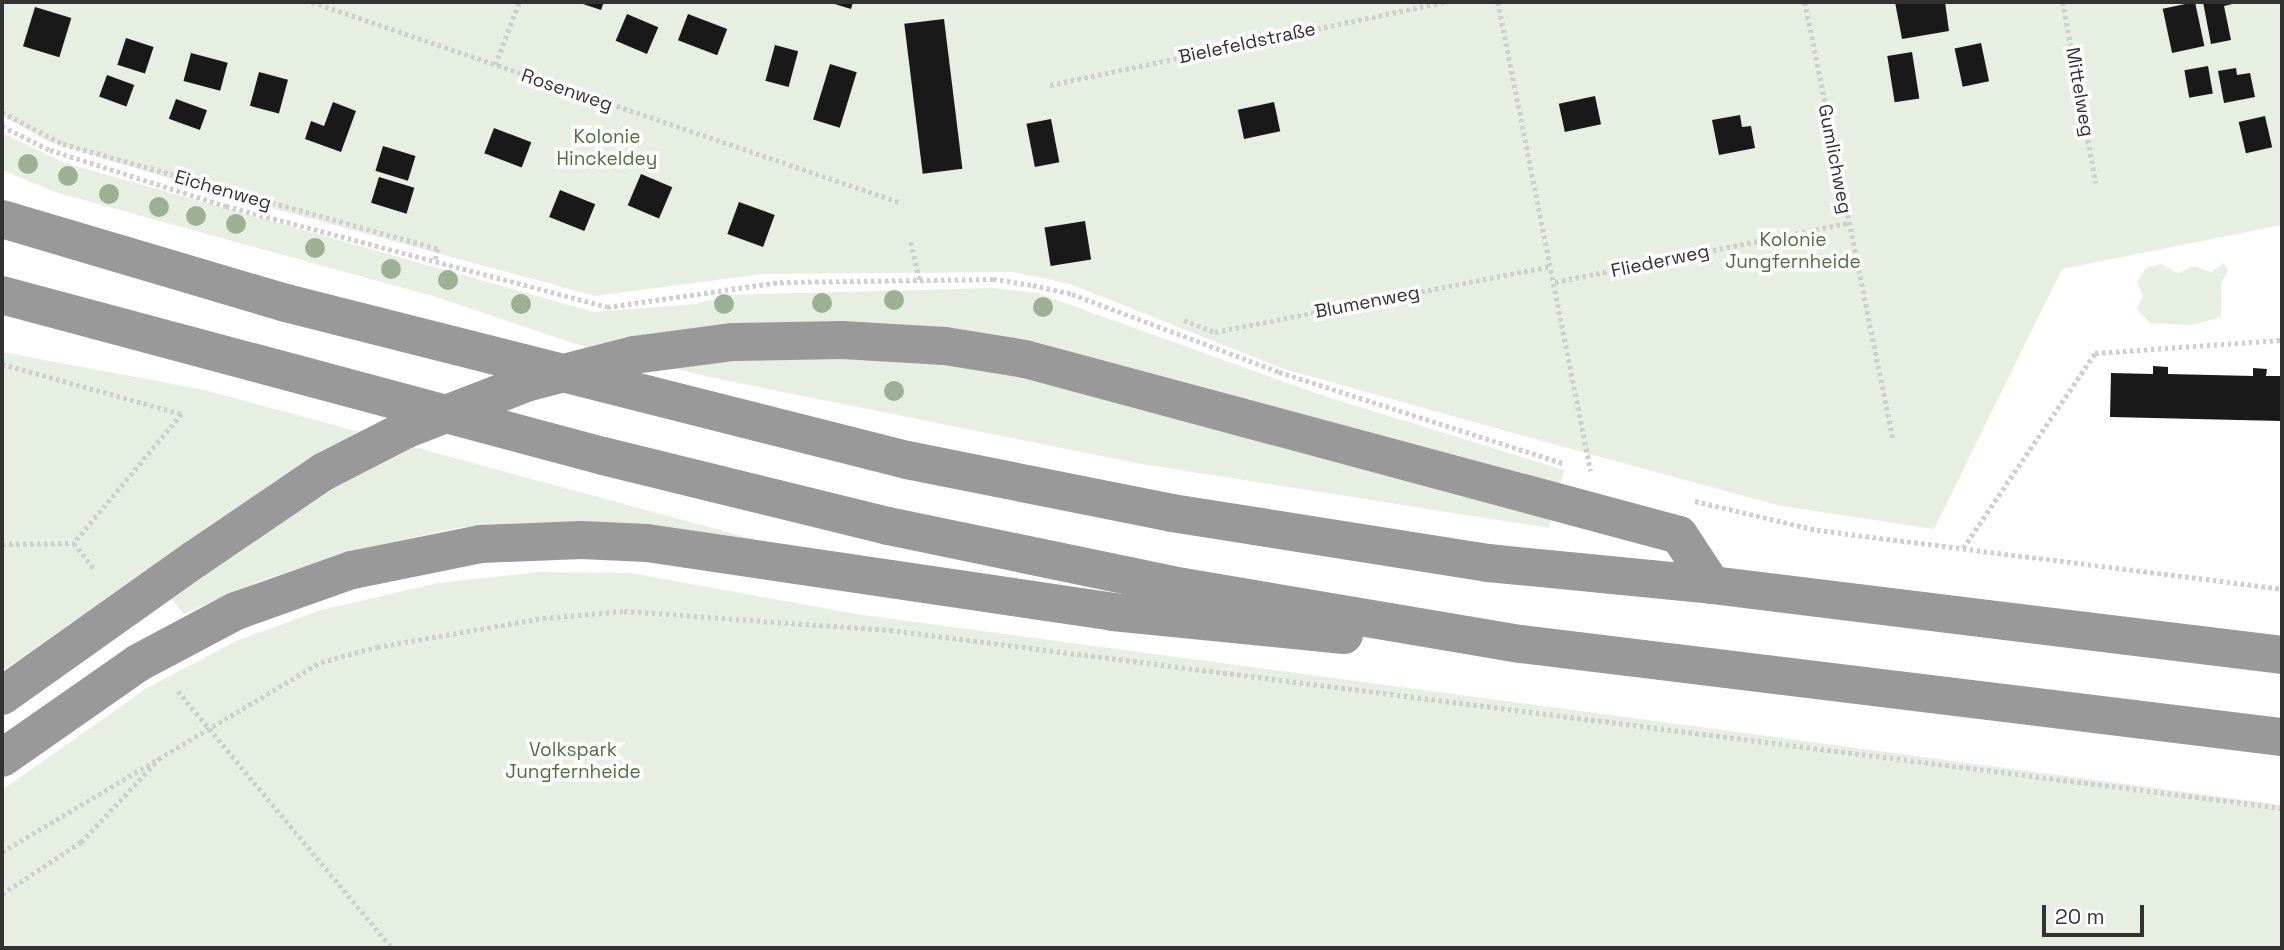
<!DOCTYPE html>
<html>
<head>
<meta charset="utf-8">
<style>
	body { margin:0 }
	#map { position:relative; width:2284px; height:950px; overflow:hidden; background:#fff; font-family:"Space Grotesk",sans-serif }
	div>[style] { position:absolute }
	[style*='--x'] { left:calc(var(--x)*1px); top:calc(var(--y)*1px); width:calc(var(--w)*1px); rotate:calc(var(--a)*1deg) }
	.green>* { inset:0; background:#e6efe1 }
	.building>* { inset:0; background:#191919; transform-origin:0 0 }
	.path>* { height:4.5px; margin-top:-2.25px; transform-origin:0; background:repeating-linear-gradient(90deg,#cfcfcf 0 3.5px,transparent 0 7px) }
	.motorway>* { height:38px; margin:-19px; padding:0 19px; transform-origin:19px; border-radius:19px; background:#999 }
	.motorway-bridge>* { height:38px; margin:-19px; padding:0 19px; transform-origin:19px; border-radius:19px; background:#999 }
	.trees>* { width:20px; height:20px; margin:-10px; border-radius:50%; background:#9eb094 }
	span { translate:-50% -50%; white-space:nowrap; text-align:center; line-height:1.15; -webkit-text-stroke:7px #fff; paint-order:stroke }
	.street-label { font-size:19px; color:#323232 }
	.park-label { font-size:19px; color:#4e703d }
	.frame { position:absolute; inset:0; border:4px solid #323232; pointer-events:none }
	.scale { position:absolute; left:2042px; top:905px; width:102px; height:32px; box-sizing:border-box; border:4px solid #323232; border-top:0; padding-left:9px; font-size:21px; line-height:24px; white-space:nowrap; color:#323232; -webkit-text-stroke:5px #fff; paint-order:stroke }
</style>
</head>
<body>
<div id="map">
	<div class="green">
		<i style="clip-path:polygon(2px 2px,2282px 2px,2282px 225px,2062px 269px,1934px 529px,1781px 506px,1564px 447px,1284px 369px,1070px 284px,1013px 272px,763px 274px,595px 296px,220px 194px,47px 141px,2px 115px)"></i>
		<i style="clip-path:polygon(2px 133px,65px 163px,594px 312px,696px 304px,727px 295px,994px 288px,1037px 293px,1321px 395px,1564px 470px,1549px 528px,1136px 463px,709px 377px,576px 344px,436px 297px,58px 193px,2px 170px)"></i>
		<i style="clip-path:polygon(2224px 263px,2228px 270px,2221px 284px,2221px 317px,2192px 325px,2150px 323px,2137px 309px,2143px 295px,2137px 282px,2146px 268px,2161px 264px,2178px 273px,2194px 266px,2211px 272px)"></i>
		<i style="clip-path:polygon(2px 352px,205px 390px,767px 543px,583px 526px,462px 527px,360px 549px,265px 579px,184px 614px,148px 570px,2px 671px)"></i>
		<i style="clip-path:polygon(539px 572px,631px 573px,856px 614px,2282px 805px,2282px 948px,2px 948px,2px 790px,147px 688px,236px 641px,321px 610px,438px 583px)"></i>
	</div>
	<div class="building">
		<i style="clip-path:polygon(577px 2px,604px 2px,601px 10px)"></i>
		<i style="clip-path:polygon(828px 2px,853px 2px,851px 9px)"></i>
		<i style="clip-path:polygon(1895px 2px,1945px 2px,1949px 31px,1902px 39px)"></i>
		<i style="left:2195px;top:2px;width:45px;height:33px;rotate:78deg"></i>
		<i style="clip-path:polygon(2203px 2px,2241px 2px,2224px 6px,2231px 40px,2211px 44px)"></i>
		<i style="left:35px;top:7px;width:38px;height:41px;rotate:17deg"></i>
		<i style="left:627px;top:14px;width:34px;height:29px;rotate:23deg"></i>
		<i style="left:688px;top:14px;width:42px;height:28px;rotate:21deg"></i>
		<i style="left:944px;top:19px;width:151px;height:40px;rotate:83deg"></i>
		<i style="left:126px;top:38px;width:29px;height:28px;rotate:18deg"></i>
		<i style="left:1981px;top:43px;width:39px;height:27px;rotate:78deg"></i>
		<i style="left:775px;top:45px;width:24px;height:37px;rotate:15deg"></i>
		<i style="left:1912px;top:52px;width:47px;height:25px;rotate:81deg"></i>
		<i style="left:191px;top:53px;width:38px;height:29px;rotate:15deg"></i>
		<i style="left:830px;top:64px;width:28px;height:58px;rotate:17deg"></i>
		<i style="left:2208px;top:66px;width:28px;height:24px;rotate:80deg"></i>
		<i style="clip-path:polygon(2236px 68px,2237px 75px,2250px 73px,2255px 97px,2224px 103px,2218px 71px)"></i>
		<i style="left:259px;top:72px;width:30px;height:35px;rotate:15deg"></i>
		<i style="left:107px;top:75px;width:29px;height:23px;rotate:20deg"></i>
		<i style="left:1595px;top:96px;width:29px;height:37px;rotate:78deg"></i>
		<i style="left:176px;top:99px;width:33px;height:21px;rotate:20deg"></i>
		<i style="clip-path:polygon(333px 102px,356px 111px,341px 152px,305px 139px,311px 121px,324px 126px)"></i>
		<i style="left:1274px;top:102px;width:30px;height:37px;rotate:78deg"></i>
		<i style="clip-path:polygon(1740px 115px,1742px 127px,1751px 126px,1755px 148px,1719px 155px,1712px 120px)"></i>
		<i style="left:2265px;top:116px;width:32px;height:27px;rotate:77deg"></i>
		<i style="left:1051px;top:119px;width:44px;height:25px;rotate:79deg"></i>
		<i style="left:494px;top:128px;width:40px;height:27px;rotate:21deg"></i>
		<i style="left:383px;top:146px;width:34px;height:26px;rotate:17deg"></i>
		<i style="left:641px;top:174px;width:34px;height:34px;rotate:23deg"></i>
		<i style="left:379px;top:177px;width:37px;height:27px;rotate:17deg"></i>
		<i style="left:560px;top:190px;width:38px;height:29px;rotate:22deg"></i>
		<i style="left:739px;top:202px;width:38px;height:34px;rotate:20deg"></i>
		<i style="left:1085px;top:221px;width:39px;height:41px;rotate:81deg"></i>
		<i style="clip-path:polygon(2153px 366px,2168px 367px,2168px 374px,2253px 376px,2253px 368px,2267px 369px,2266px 376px,2282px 376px,2282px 421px,2110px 417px,2111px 373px,2153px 374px)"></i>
	</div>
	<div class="path">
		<i style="--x:312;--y:2;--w:623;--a:18.81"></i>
		<i style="--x:1498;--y:2;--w:478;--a:78.8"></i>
		<i style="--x:1805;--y:2;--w:447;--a:78.6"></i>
		<i style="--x:2063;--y:2;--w:184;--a:79.7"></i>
		<i style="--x:495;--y:65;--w:67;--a:-69.1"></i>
		<i style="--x:1050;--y:85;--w:402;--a:-11.9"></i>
		<i style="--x:2;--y:112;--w:69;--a:27.7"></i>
		<i style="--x:63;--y:144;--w:389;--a:15.6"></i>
		<i style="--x:438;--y:249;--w:12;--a:104"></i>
		<i style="--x:2;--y:126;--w:54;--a:26.6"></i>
		<i style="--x:50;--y:150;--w:185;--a:17.7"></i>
		<i style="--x:226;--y:206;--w:394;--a:14.8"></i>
		<i style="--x:607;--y:307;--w:175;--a:-8.2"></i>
		<i style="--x:780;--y:282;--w:213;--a:-0.8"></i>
		<i style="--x:993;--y:279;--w:40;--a:8.5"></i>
		<i style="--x:1033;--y:285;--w:40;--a:13"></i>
		<i style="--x:1072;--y:294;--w:221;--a:20.6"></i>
		<i style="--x:1279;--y:372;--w:301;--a:17.8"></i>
		<i style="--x:911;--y:242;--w:40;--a:77"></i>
		<i style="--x:1555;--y:282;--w:298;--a:-11.4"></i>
		<i style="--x:1184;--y:320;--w:33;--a:21"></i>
		<i style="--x:1215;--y:332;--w:343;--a:-11.1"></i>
		<i style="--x:2;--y:364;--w:187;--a:15.5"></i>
		<i style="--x:182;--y:414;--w:168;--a:129.9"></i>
		<i style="--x:1695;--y:501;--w:125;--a:13.4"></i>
		<i style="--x:1817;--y:530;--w:469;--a:7.2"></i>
		<i style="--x:2;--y:544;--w:72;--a:-0.8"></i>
		<i style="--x:74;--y:543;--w:33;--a:52"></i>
		<i style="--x:1963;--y:548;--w:235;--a:-55.9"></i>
		<i style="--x:2095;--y:353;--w:187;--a:-4"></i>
		<i style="--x:178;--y:691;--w:334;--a:50.2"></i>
		<i style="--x:2;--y:852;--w:371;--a:-30.8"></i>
		<i style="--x:321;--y:662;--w:58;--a:-15"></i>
		<i style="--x:377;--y:647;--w:169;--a:-9.9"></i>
		<i style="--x:543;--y:618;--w:81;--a:-4.9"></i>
		<i style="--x:624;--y:611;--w:267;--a:4.1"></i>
		<i style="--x:890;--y:630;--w:1403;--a:7.29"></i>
		<i style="--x:2;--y:894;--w:95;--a:-33.4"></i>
		<i style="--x:81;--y:842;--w:114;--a:-46.8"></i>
	</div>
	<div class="motorway">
		<i style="--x:2;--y:219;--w:296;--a:16.5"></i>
		<i style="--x:286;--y:303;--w:641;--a:14.19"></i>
		<i style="--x:907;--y:460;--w:270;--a:11.3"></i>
		<i style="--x:1172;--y:513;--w:320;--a:9"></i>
		<i style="--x:1488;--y:563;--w:225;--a:5.6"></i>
		<i style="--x:1712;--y:585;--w:574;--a:7"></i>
		<i style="--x:2;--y:295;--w:622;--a:15"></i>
		<i style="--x:603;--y:456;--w:293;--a:13.8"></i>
		<i style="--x:888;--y:526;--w:301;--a:11.7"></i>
		<i style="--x:1183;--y:587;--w:343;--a:9.6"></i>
		<i style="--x:1521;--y:644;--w:767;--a:6.97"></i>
		<i style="--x:1025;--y:359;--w:677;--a:15.06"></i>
		<i style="--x:1679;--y:535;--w:60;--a:56.6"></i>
		<i style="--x:2;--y:696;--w:237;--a:-35.4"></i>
		<i style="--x:2;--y:758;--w:166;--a:-34.9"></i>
		<i style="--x:138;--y:663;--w:111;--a:-28"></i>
		<i style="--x:236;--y:611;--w:123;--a:-19.5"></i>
		<i style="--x:352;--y:570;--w:132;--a:-11.4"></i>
		<i style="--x:481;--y:544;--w:100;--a:-2.3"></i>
		<i style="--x:581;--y:540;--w:66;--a:2.6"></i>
		<i style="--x:647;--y:543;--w:471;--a:8.4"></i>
		<i style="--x:1113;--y:612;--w:232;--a:5.7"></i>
	</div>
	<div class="motorway-bridge">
		<i style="--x:195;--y:559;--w:155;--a:-34.2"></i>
		<i style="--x:323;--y:472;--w:94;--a:-27.1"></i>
		<i style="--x:407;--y:429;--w:131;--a:-21.1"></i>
		<i style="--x:529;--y:382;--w:108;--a:-14.4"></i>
		<i style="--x:634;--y:355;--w:100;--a:-7.5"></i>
		<i style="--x:733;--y:342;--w:109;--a:-1.1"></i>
		<i style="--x:842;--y:340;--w:103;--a:3.3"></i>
		<i style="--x:945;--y:346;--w:81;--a:9.2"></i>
	</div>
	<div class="trees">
		<i style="left:28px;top:164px"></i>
		<i style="left:68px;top:176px"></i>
		<i style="left:109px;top:194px"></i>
		<i style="left:159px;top:207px"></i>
		<i style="left:196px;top:216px"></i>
		<i style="left:236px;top:224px"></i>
		<i style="left:315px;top:248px"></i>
		<i style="left:391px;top:269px"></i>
		<i style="left:448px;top:280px"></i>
		<i style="left:894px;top:300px"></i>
		<i style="left:822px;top:303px"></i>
		<i style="left:521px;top:304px"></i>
		<i style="left:724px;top:304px"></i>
		<i style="left:1043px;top:307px"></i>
		<i style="left:894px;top:391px"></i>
	</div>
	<div class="street-label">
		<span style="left:1247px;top:43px;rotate:-12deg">Bielefeldstraße</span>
		<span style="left:567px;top:90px;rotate:19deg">Rosenweg</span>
		<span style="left:2080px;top:92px;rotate:80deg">Mittelweg</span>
		<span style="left:1835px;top:159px;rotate:79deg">Gumlichweg</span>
		<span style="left:223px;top:190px;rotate:16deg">Eichenweg</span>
		<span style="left:1660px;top:261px;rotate:-12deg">Fliederweg</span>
		<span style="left:1367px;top:302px;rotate:-11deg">Blumenweg</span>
	</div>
	<div class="park-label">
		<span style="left:607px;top:148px">Kolonie<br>Hinckeldey</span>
		<span style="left:1793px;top:251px">Kolonie<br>Jungfernheide</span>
		<span style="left:573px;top:761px">Volkspark<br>Jungfernheide</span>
	</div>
	<div class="frame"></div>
	<div class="scale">20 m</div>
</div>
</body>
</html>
